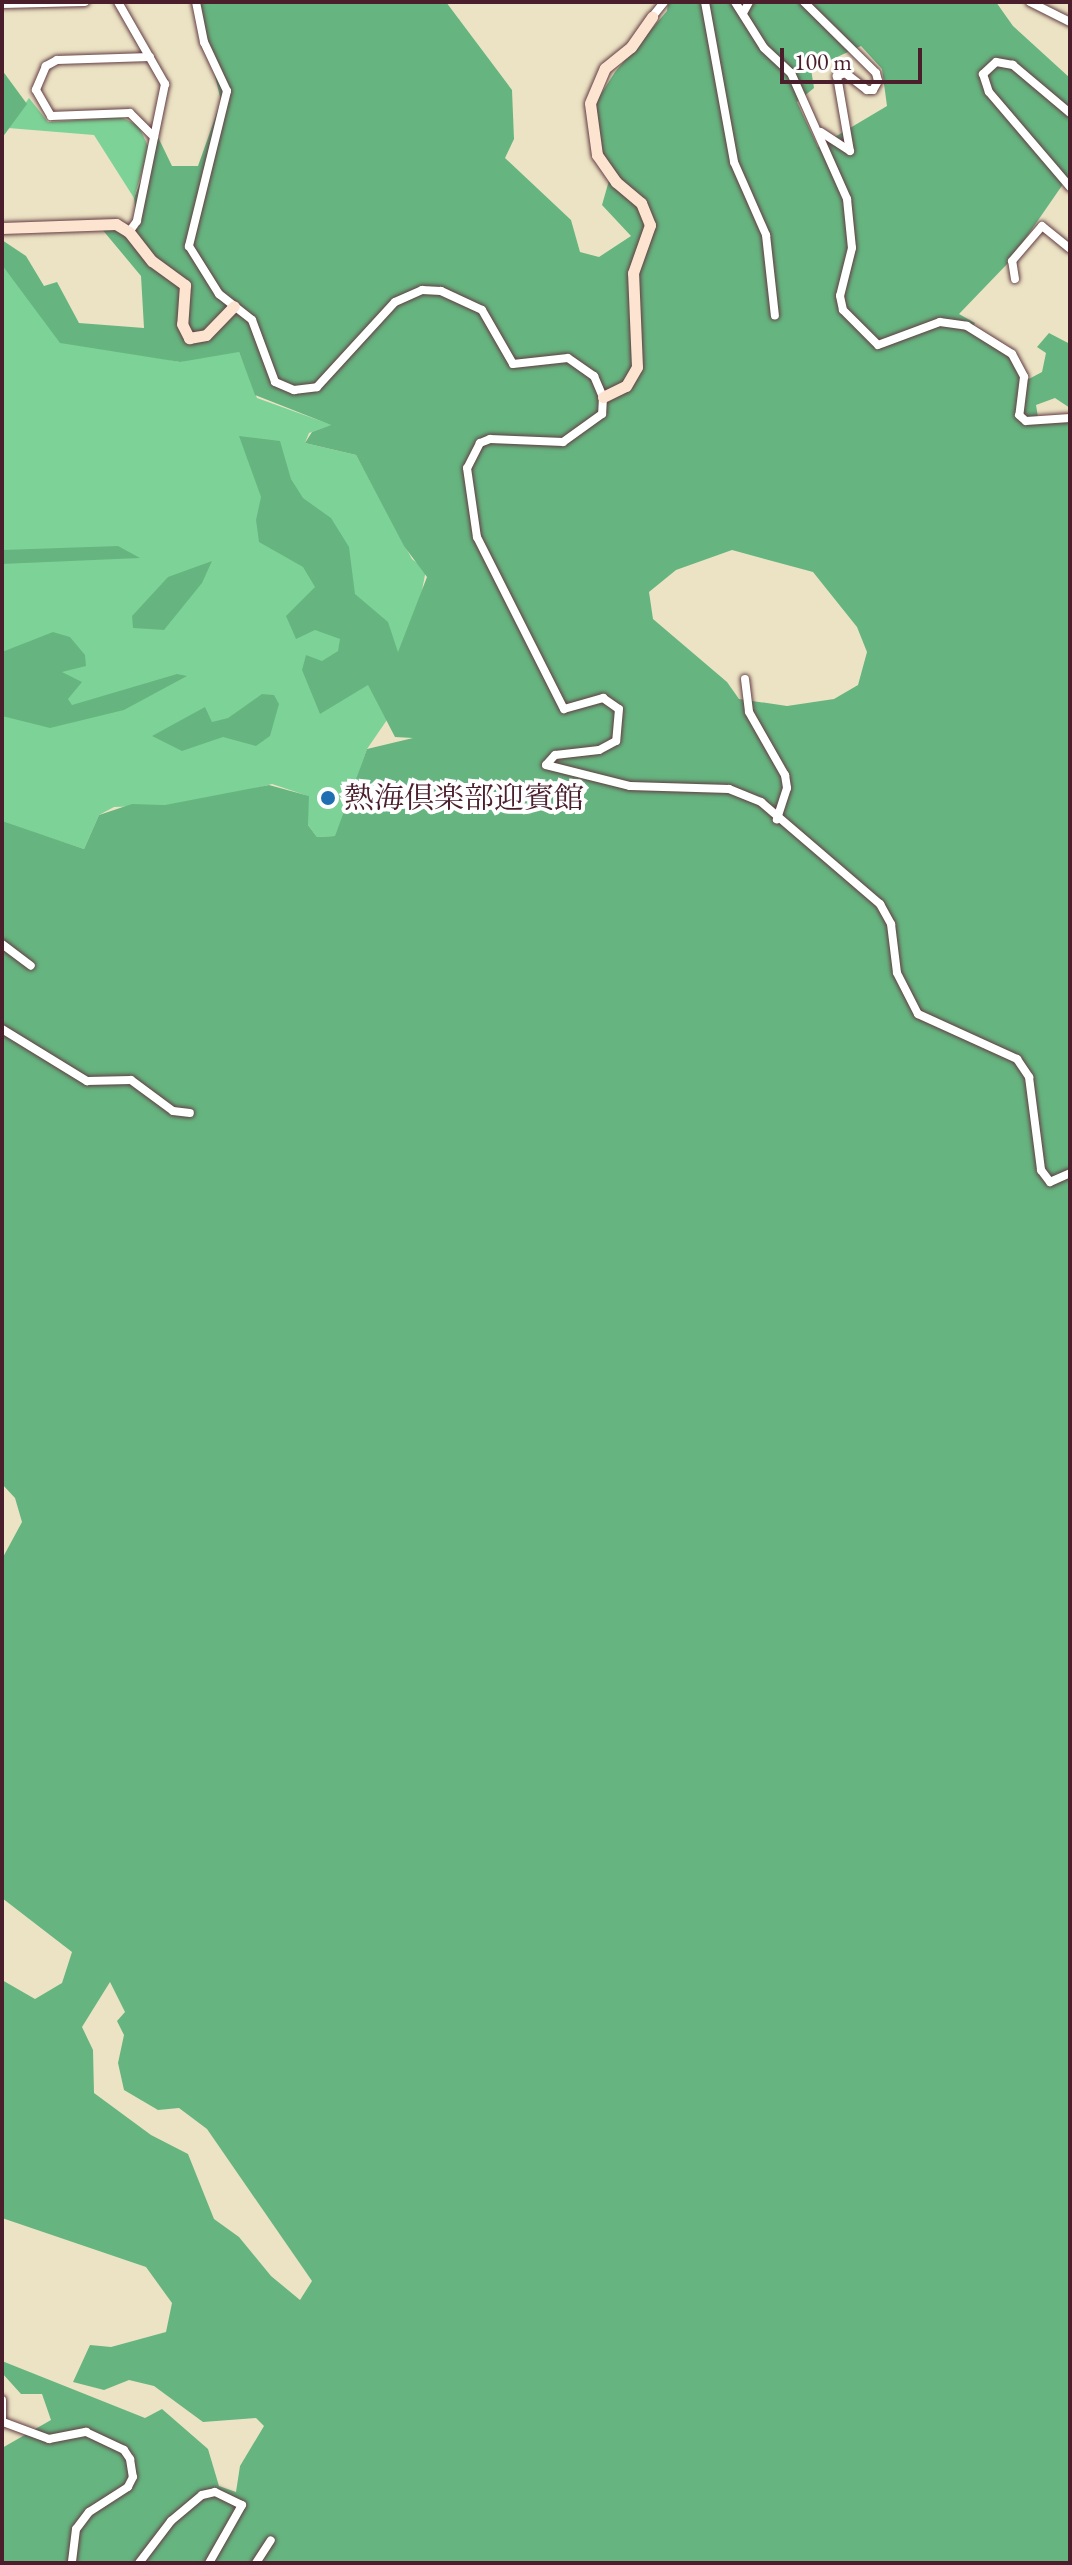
<!DOCTYPE html>
<html>
<head>
<meta charset="utf-8">
<style>
	body { margin:0 }
	#map { position:relative; width:1072px; height:2565px; overflow:hidden; background:#ece3c4; font-family:"EB Garamond","Noto Serif JP",serif }
	div>[style] { position:absolute }
	[style*='--x'] { left:calc(var(--x)*1px); top:calc(var(--y)*1px); width:calc(var(--w)*1px); rotate:calc(var(--a)*1deg) }
	.green>* { inset:0; background:#7dd397 }
	.forest>* { inset:0; background:#66b580 }
	.roads { filter:drop-shadow(0 0 2px #623c42) drop-shadow(0 0 2px #623c42) }
	.street>* { height:8px; margin:-4px; padding:0 4px; transform-origin:4px; border-radius:4px; background:#fff }
	.secondary>* { height:11px; margin:-5.5px; padding:0 5.5px; transform-origin:5.5px; border-radius:5.5px; background:#fde4d1 }
	.dots>* { width:22px; height:22px; translate:-50% -50%; box-sizing:border-box; border:4px solid #fff; border-radius:50% }
	span { translate:-50% -50%; white-space:nowrap; text-align:center; line-height:1.15; -webkit-text-stroke:8px #fff; paint-order:stroke }
	.poi-label { font-size:30px; color:#4a1f2b }
	.left { translate:0 -50%; text-align:left }
	.frame { position:absolute; inset:0; border:4px solid #4a1f2b; pointer-events:none }
	.scale { position:absolute; left:780px; top:48px; width:142px; height:36px; box-sizing:border-box; border:4px solid #4a1f2b; border-top:0; padding-left:10px; font-size:24px; line-height:28px; white-space:nowrap; color:#4a1f2b; -webkit-text-stroke:6px #fff; paint-order:stroke }
</style>
</head>
<body>
<div id="map">
	<div class="green">
		<i style="clip-path:polygon(29px 98px,48px 122px,120px 117px,138px 125px,149px 148px,134px 198px,94px 135px,8px 128px)"></i>
		<i style="clip-path:polygon(2px 263px,60px 339px,180px 362px,221px 350px,239px 352px,257px 398px,332px 425px,309px 433px,305px 443px,356px 455px,412px 559px,426px 570px,400px 701px,367px 749px,336px 836px,317px 837px,308px 825px,308px 796px,272px 784px,196px 804px,114px 807px,99px 815px,84px 849px,2px 822px)"></i>
	</div>
	<div class="forest">
		<i style="clip-path:polygon(evenodd,197px 2px,446px 2px,512px 90px,514px 139px,505px 158px,571px 220px,580px 252px,599px 257px,631px 236px,602px 205px,612px 170px,601px 152px,596px 102px,615px 72px,667px 11px,668px 2px,996px 2px,1013px 26px,1070px 78px,1070px 174px,1010px 261px,959px 314px,975px 323px,972px 328px,1010px 352px,1025px 381px,1042px 372px,1046px 353px,1037px 347px,1049px 333px,1070px 344px,1070px 408px,1055px 398px,1036px 405px,1039px 423px,1070px 421px,1070px 2563px,2px 2563px,2px 2448px,51px 2420px,42px 2394px,21px 2394px,2px 2373px,2px 2361px,145px 2418px,162px 2409px,208px 2449px,219px 2486px,236px 2492px,240px 2466px,264px 2426px,256px 2418px,203px 2422px,154px 2386px,129px 2380px,104px 2390px,73px 2382px,90px 2345px,111px 2347px,166px 2332px,172px 2303px,146px 2267px,2px 2218px,2px 1980px,35px 1999px,62px 1983px,72px 1952px,2px 1898px,2px 1559px,22px 1522px,15px 1498px,2px 1484px,2px 821px,84px 849px,99px 815px,132px 804px,165px 805px,269px 785px,309px 796px,308px 825px,317px 837px,335px 836px,367px 749px,413px 738px,395px 737px,368px 685px,320px 714px,302px 670px,306px 655px,322px 661px,338px 651px,340px 639px,315px 630px,296px 639px,286px 616px,315px 587px,303px 567px,259px 542px,256px 520px,261px 497px,239px 436px,280px 441px,291px 479px,303px 498px,331px 518px,349px 547px,355px 594px,388px 622px,398px 652px,427px 577px,404px 546px,356px 455px,305px 443px,312px 432px,331px 425px,255px 395px,239px 352px,180px 362px,60px 343px,2px 265px,2px 240px,26px 256px,44px 286px,57px 282px,79px 323px,144px 328px,141px 276px,101px 228px,138px 228px,134px 198px,158px 137px,172px 166px,198px 166px,221px 101px,197px 2px,861px 46px,882px 69px,887px 106px,818px 147px,797px 102px,814px 88px,811px 69px,861px 46px,197px 2px,732px 550px,813px 572px,857px 627px,867px 652px,858px 685px,834px 699px,787px 706px,739px 699px,727px 682px,653px 619px,649px 592px,676px 570px,732px 550px,197px 2px,110px 1982px,125px 2012px,117px 2021px,124px 2035px,118px 2063px,124px 2090px,158px 2110px,179px 2108px,207px 2129px,312px 2281px,300px 2300px,271px 2276px,239px 2237px,214px 2219px,188px 2154px,151px 2135px,94px 2093px,93px 2050px,82px 2027px,110px 1982px)"></i>
		<i style="clip-path:polygon(2px 70px,27px 104px,2px 138px)"></i>
		<i style="clip-path:polygon(118px 546px,140px 558px,2px 564px,2px 550px)"></i>
		<i style="clip-path:polygon(212px 561px,202px 583px,164px 630px,133px 628px,132px 616px,168px 577px)"></i>
		<i style="clip-path:polygon(53px 632px,70px 637px,85px 655px,86px 666px,62px 672px,82px 682px,68px 699px,72px 705px,177px 674px,187px 676px,124px 710px,50px 728px,2px 716px,2px 652px)"></i>
		<i style="clip-path:polygon(262px 694px,274px 695px,279px 704px,270px 736px,256px 746px,223px 737px,182px 751px,152px 736px,205px 707px,212px 722px,228px 718px)"></i>
	</div>
	<div class="roads">
		<div class="street">
			<i style="--x:118;--y:2;--w:95;--a:60.2"></i>
			<i style="--x:165;--y:84;--w:140;--a:101.6"></i>
			<i style="--x:137;--y:221;--w:14;--a:126"></i>
			<i style="--x:196;--y:2;--w:41;--a:78.7"></i>
			<i style="--x:204;--y:42;--w:54;--a:64.9"></i>
			<i style="--x:227;--y:91;--w:160;--a:103.8"></i>
			<i style="--x:189;--y:246;--w:57;--a:58"></i>
			<i style="--x:219;--y:294;--w:42;--a:38.2"></i>
			<i style="--x:252;--y:320;--w:66;--a:69.6"></i>
			<i style="--x:275;--y:382;--w:21;--a:23"></i>
			<i style="--x:294;--y:390;--w:23;--a:-7"></i>
			<i style="--x:317;--y:387;--w:115;--a:-47.5"></i>
			<i style="--x:395;--y:302;--w:30;--a:-24"></i>
			<i style="--x:422;--y:290;--w:19;--a:3"></i>
			<i style="--x:441;--y:291;--w:45;--a:24.9"></i>
			<i style="--x:482;--y:310;--w:62;--a:60.1"></i>
			<i style="--x:513;--y:364;--w:55;--a:-6.2"></i>
			<i style="--x:568;--y:358;--w:32;--a:35"></i>
			<i style="--x:594;--y:376;--w:23;--a:67"></i>
			<i style="--x:603;--y:397;--w:17;--a:93"></i>
			<i style="--x:602;--y:414;--w:48;--a:144.3"></i>
			<i style="--x:563;--y:442;--w:73;--a:-177.6"></i>
			<i style="--x:490;--y:439;--w:11;--a:158"></i>
			<i style="--x:480;--y:443;--w:28;--a:117"></i>
			<i style="--x:467;--y:468;--w:70;--a:81.8"></i>
			<i style="--x:477;--y:537;--w:193;--a:63.2"></i>
			<i style="--x:564;--y:709;--w:41;--a:-15.8"></i>
			<i style="--x:603;--y:698;--w:19;--a:35"></i>
			<i style="--x:619;--y:709;--w:32;--a:95"></i>
			<i style="--x:616;--y:741;--w:19;--a:152"></i>
			<i style="--x:599;--y:750;--w:44;--a:173.5"></i>
			<i style="--x:555;--y:755;--w:13;--a:132"></i>
			<i style="--x:546;--y:765;--w:87;--a:14"></i>
			<i style="--x:630;--y:786;--w:99;--a:1.7"></i>
			<i style="--x:729;--y:789;--w:35;--a:22"></i>
			<i style="--x:761;--y:802;--w:157;--a:40.6"></i>
			<i style="--x:880;--y:904;--w:23;--a:61"></i>
			<i style="--x:891;--y:924;--w:49;--a:83"></i>
			<i style="--x:897;--y:973;--w:46;--a:62.9"></i>
			<i style="--x:918;--y:1014;--w:109;--a:24.4"></i>
			<i style="--x:1017;--y:1059;--w:22;--a:56"></i>
			<i style="--x:1029;--y:1077;--w:94;--a:82.6"></i>
			<i style="--x:1041;--y:1170;--w:15;--a:53"></i>
			<i style="--x:1050;--y:1182;--w:22;--a:-24"></i>
			<i style="--x:705;--y:2;--w:163;--a:79.7"></i>
			<i style="--x:734;--y:162;--w:80;--a:66.3"></i>
			<i style="--x:766;--y:235;--w:81;--a:83.7"></i>
			<i style="--x:735;--y:2;--w:54;--a:57.8"></i>
			<i style="--x:764;--y:48;--w:37;--a:43"></i>
			<i style="--x:791;--y:73;--w:138;--a:66"></i>
			<i style="--x:847;--y:199;--w:49;--a:84.2"></i>
			<i style="--x:852;--y:248;--w:49;--a:104"></i>
			<i style="--x:840;--y:296;--w:14;--a:78"></i>
			<i style="--x:843;--y:310;--w:49;--a:45"></i>
			<i style="--x:878;--y:345;--w:66;--a:-20.4"></i>
			<i style="--x:940;--y:322;--w:27;--a:8"></i>
			<i style="--x:967;--y:326;--w:53;--a:31.9"></i>
			<i style="--x:1012;--y:354;--w:26;--a:62"></i>
			<i style="--x:1024;--y:377;--w:38;--a:97"></i>
			<i style="--x:1019;--y:415;--w:9;--a:41"></i>
			<i style="--x:1026;--y:421;--w:44;--a:-3.9"></i>
			<i style="--x:804;--y:2;--w:101;--a:44.6"></i>
			<i style="--x:876;--y:73;--w:8;--a:76"></i>
			<i style="--x:878;--y:81;--w:10;--a:119"></i>
			<i style="--x:873;--y:90;--w:6;--a:180"></i>
			<i style="--x:867;--y:90;--w:28;--a:-142"></i>
			<i style="--x:845;--y:73;--w:9;--a:159"></i>
			<i style="--x:837;--y:76;--w:76;--a:80.2"></i>
			<i style="--x:850;--y:151;--w:35;--a:-147"></i>
			<i style="--x:1030;--y:2;--w:45;--a:26.6"></i>
			<i style="--x:2;--y:4;--w:83;--a:-1.4"></i>
			<i style="--x:743;--y:13;--w:13;--a:-61"></i>
			<i style="--x:652;--y:17;--w:19;--a:-51"></i>
			<i style="--x:150;--y:57;--w:93;--a:178.2"></i>
			<i style="--x:57;--y:60;--w:13;--a:151"></i>
			<i style="--x:46;--y:66;--w:26;--a:113"></i>
			<i style="--x:36;--y:90;--w:30;--a:60"></i>
			<i style="--x:51;--y:116;--w:79;--a:-2.2"></i>
			<i style="--x:130;--y:113;--w:34;--a:45"></i>
			<i style="--x:1070;--y:113;--w:75;--a:-139.9"></i>
			<i style="--x:1013;--y:65;--w:17;--a:-170"></i>
			<i style="--x:996;--y:62;--w:18;--a:137"></i>
			<i style="--x:983;--y:74;--w:19;--a:72"></i>
			<i style="--x:989;--y:92;--w:125;--a:49.5"></i>
			<i style="--x:1015;--y:279;--w:18;--a:-99"></i>
			<i style="--x:1012;--y:261;--w:46;--a:-49.4"></i>
			<i style="--x:1042;--y:226;--w:36;--a:39"></i>
			<i style="--x:745;--y:679;--w:33;--a:83"></i>
			<i style="--x:749;--y:712;--w:73;--a:60.3"></i>
			<i style="--x:785;--y:775;--w:13;--a:81"></i>
			<i style="--x:787;--y:788;--w:33;--a:108"></i>
			<i style="--x:2;--y:944;--w:36;--a:37"></i>
			<i style="--x:2;--y:1029;--w:100;--a:31.5"></i>
			<i style="--x:87;--y:1081;--w:44;--a:-1.3"></i>
			<i style="--x:131;--y:1080;--w:52;--a:36.4"></i>
			<i style="--x:173;--y:1111;--w:17;--a:7"></i>
			<i style="--x:2;--y:2400;--w:23;--a:90"></i>
			<i style="--x:3;--y:2422;--w:49;--a:20.3"></i>
			<i style="--x:49;--y:2439;--w:38;--a:-11"></i>
			<i style="--x:86;--y:2432;--w:42;--a:25.3"></i>
			<i style="--x:124;--y:2450;--w:11;--a:56"></i>
			<i style="--x:130;--y:2459;--w:18;--a:81"></i>
			<i style="--x:133;--y:2477;--w:11;--a:117"></i>
			<i style="--x:128;--y:2487;--w:46;--a:147.3"></i>
			<i style="--x:89;--y:2512;--w:21;--a:127"></i>
			<i style="--x:76;--y:2529;--w:34;--a:97"></i>
			<i style="--x:139;--y:2563;--w:53;--a:-52.7"></i>
			<i style="--x:171;--y:2521;--w:40;--a:-40"></i>
			<i style="--x:202;--y:2495;--w:13;--a:-13"></i>
			<i style="--x:215;--y:2492;--w:30;--a:26"></i>
			<i style="--x:242;--y:2505;--w:67;--a:119.6"></i>
			<i style="--x:256;--y:2563;--w:27;--a:-57"></i>
		</div>
		<div class="secondary">
			<i style="--x:2;--y:228;--w:114;--a:-2"></i>
			<i style="--x:116;--y:224;--w:15;--a:32"></i>
			<i style="--x:129;--y:232;--w:37;--a:52"></i>
			<i style="--x:152;--y:261;--w:41;--a:36"></i>
			<i style="--x:185;--y:285;--w:39;--a:94"></i>
			<i style="--x:182;--y:324;--w:16;--a:63"></i>
			<i style="--x:189;--y:338;--w:17;--a:-10"></i>
			<i style="--x:206;--y:335;--w:40;--a:-46"></i>
			<i style="--x:603;--y:397;--w:25;--a:-26"></i>
			<i style="--x:626;--y:386;--w:22;--a:-60"></i>
			<i style="--x:637;--y:367;--w:94;--a:-92.4"></i>
			<i style="--x:633;--y:273;--w:51;--a:-70.5"></i>
			<i style="--x:650;--y:225;--w:24;--a:-112"></i>
			<i style="--x:641;--y:203;--w:33;--a:-140"></i>
			<i style="--x:616;--y:182;--w:33;--a:-125"></i>
			<i style="--x:597;--y:155;--w:52;--a:-97.7"></i>
			<i style="--x:590;--y:103;--w:38;--a:-67"></i>
			<i style="--x:605;--y:68;--w:33;--a:-39"></i>
			<i style="--x:631;--y:47;--w:37;--a:-55"></i>
		</div>
	</div>
	<div class="dots">
		<i style="left:328px;top:798px;background:#1f6fb2"></i>
	</div>
	<div class="poi-label">
		<span class="left" style="left:344px;top:798px">熱海倶楽部迎賓館</span>
	</div>
	<div class="frame"></div>
	<div class="scale">100 m</div>
</div>
</body>
</html>
